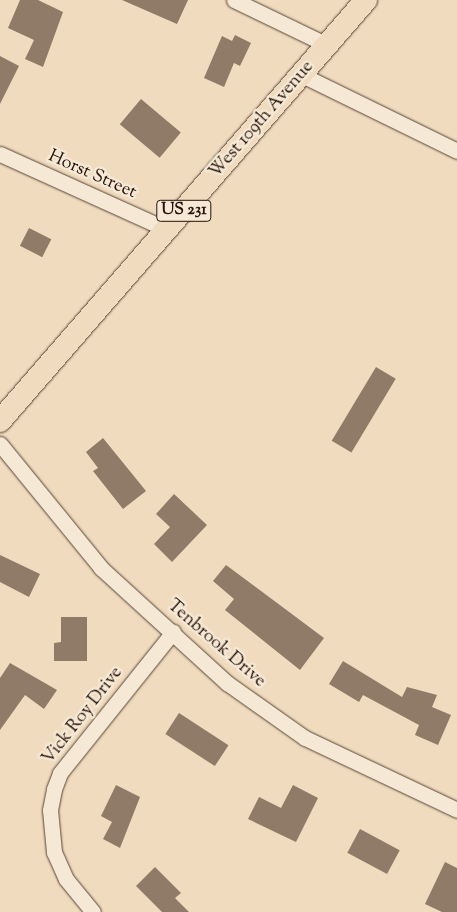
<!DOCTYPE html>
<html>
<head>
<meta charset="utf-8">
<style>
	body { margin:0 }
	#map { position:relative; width:457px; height:912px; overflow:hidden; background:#f0dbbe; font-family:"Sorts Mill Goudy",serif }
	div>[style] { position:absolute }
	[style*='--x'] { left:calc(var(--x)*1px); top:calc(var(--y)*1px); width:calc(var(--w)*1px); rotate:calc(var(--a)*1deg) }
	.building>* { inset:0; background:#8f7b67; transform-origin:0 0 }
	.roads { filter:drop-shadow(0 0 1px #584436) drop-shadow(0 0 1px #584436) }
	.minor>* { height:15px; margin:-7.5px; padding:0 7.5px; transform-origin:7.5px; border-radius:7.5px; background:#f5e8d5 }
	.primary>* { height:22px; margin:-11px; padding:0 11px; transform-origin:11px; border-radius:11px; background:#f0dbbe }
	span { translate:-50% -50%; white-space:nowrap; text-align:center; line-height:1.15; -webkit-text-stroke:5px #f5e8d5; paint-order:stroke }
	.shield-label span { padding:1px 4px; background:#f5e8d5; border:1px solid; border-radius:4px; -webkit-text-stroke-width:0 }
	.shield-label { font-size:16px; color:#251208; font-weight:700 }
	.street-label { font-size:18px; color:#251208 }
</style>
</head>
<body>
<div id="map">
	<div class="building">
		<i style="clip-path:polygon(20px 0,38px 0,63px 12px,43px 67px,25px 59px,34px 40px,8px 28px)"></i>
		<i style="clip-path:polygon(122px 0,188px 0,177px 24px)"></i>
		<i style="clip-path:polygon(235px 35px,251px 43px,240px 66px,234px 63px,224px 87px,204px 78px,222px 36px,232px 41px)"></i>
		<i style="clip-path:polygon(0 56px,19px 66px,0 104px)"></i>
		<i style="left:141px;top:99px;width:52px;height:33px;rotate:40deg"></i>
		<i style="left:29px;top:228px;width:25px;height:20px;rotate:27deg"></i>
		<i style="left:376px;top:367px;width:23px;height:86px;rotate:31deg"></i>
		<i style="clip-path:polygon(103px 438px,146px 491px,123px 509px,93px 471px,98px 468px,86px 452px)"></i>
		<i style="clip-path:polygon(174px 494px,207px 525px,172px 562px,154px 544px,170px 527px,156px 514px)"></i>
		<i style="clip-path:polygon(0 555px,40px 574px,29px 597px,0 582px)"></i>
		<i style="clip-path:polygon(226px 565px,324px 638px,300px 670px,225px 610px,234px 599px,213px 581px)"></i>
		<i style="clip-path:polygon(61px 617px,87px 617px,87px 661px,54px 661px,54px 643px,61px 642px)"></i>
		<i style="clip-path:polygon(343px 661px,402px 697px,407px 687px,437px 695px,432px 707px,451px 715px,438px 745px,415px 735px,419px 725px,363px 695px,359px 702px,329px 684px)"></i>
		<i style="clip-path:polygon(10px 663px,57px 690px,44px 709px,25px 695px,0 730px,0 678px)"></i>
		<i style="left:179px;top:713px;width:59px;height:25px;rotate:33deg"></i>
		<i style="clip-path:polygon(116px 785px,140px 797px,120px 848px,103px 839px,112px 822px,101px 816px)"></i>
		<i style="clip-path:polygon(293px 785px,318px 798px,296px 842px,248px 819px,259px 797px,281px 808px)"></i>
		<i style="left:360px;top:829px;width:45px;height:27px;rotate:28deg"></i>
		<i style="clip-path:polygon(445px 862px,457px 868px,457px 912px,442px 912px,425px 904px)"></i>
		<i style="clip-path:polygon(155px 867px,181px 893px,175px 898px,189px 912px,162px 912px,136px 886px)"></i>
	</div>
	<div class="roads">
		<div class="minor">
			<i style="--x:234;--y:0;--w:103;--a:25.8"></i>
			<i style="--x:300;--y:74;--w:175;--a:26.1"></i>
			<i style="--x:0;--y:154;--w:184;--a:24.3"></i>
			<i style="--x:0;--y:444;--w:160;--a:50.8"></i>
			<i style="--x:101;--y:568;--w:171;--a:42.4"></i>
			<i style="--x:227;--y:683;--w:95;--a:35.2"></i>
			<i style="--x:305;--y:738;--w:168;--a:25.3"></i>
			<i style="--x:93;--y:912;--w:43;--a:-129.3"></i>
			<i style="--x:66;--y:879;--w:30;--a:-114"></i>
			<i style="--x:54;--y:852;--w:42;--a:-95.4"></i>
			<i style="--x:50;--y:810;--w:21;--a:-79"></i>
			<i style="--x:54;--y:789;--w:17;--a:-69"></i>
			<i style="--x:60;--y:773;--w:181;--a:-51.3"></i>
		</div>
		<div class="primary">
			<i style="--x:0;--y:421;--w:558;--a:-49"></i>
		</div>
	</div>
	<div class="shield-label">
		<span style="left:184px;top:211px">US 231</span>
	</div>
	<div class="street-label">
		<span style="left:262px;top:120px;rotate:-49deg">West 109th Avenue</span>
		<span style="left:92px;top:175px;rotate:24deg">Horst Street</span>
		<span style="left:216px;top:644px;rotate:41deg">Tenbrook Drive</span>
		<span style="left:83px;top:716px;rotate:-52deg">Vick Roy Drive</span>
	</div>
</div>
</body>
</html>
